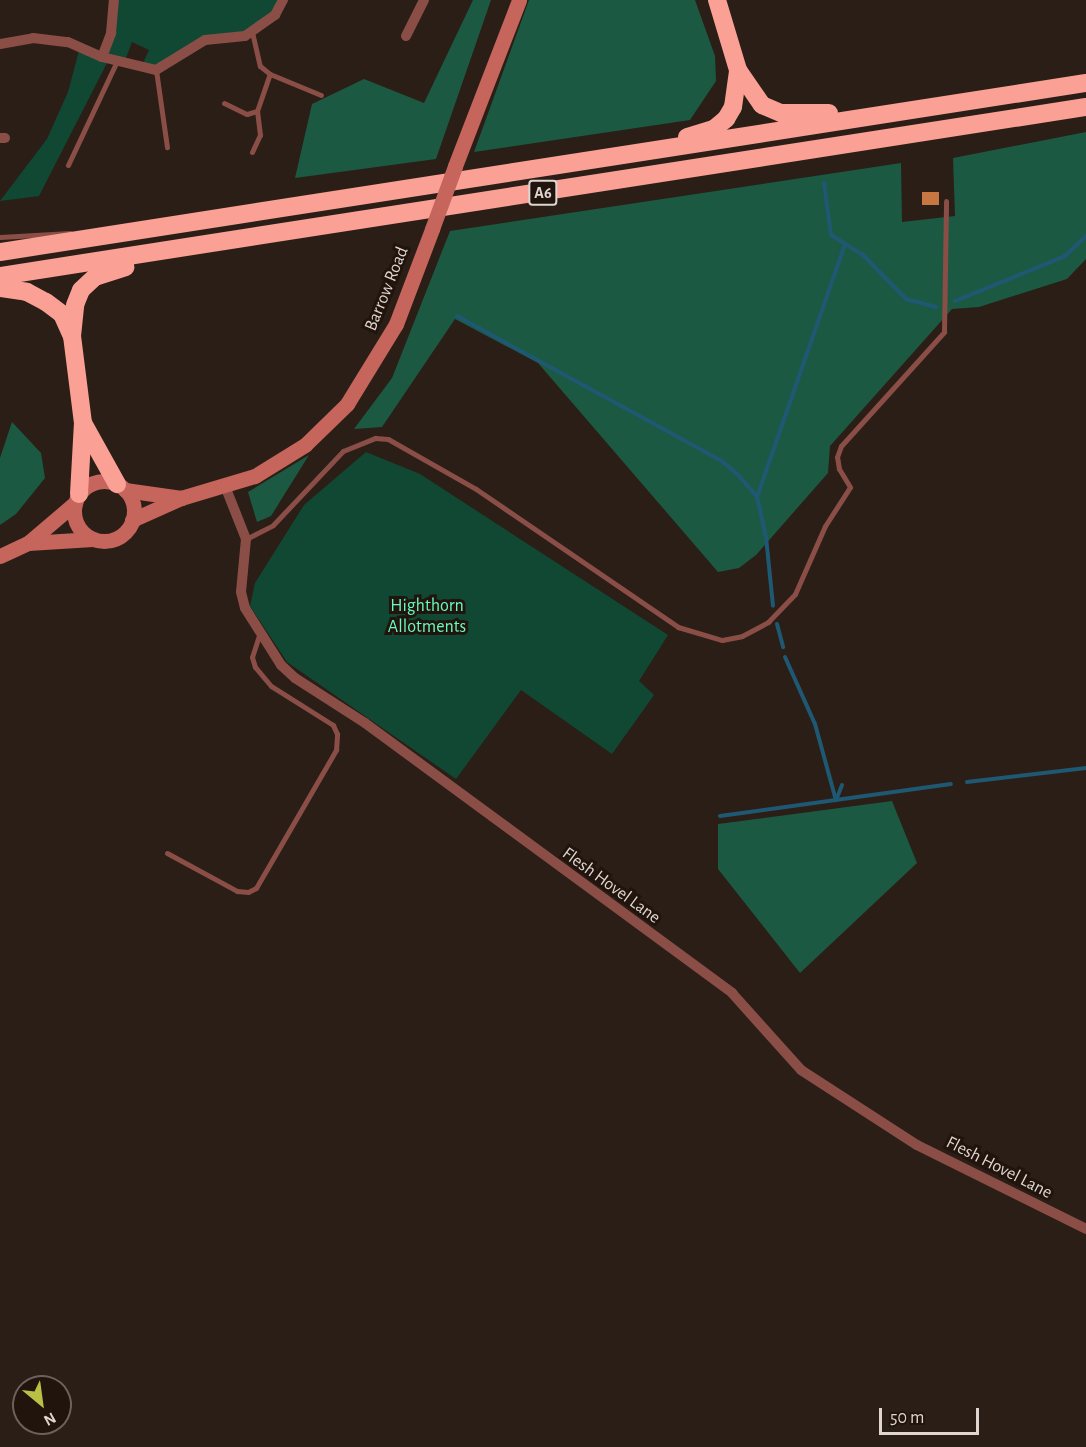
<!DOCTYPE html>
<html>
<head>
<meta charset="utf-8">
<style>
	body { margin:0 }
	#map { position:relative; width:1086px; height:1447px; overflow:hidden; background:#2a1e16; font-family:"Alegreya Sans",sans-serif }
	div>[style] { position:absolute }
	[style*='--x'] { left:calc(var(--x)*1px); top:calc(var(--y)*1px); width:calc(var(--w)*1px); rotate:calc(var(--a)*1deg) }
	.green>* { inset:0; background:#114834 }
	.forest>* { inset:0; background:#1c5942 }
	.stream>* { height:4px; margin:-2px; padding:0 2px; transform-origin:2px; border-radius:2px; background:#1f5873 }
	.building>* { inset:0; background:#c87642; transform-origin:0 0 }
	.lane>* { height:5px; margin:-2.5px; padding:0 2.5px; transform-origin:2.5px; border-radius:2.5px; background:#8a4e47 }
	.street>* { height:10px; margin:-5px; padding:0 5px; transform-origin:5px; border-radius:5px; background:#8a4e47 }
	.secondary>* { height:15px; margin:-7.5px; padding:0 7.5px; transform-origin:7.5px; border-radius:7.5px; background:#c5655b }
	.secondary>.ring { margin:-7.5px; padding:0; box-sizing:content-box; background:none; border:15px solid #c5655b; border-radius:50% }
	.highway>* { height:18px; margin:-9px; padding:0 9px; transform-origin:9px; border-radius:9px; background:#faa095 }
	.secondary-bridge>* { height:15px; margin:-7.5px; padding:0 7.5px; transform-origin:7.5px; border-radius:7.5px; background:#c5655b }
	span { translate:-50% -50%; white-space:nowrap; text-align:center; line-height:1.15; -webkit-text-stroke:6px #21140d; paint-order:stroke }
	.shield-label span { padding:2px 4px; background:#21140d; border:2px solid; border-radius:4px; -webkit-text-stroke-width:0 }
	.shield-label { font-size:16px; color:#dfd6d1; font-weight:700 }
	.street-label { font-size:18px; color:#dfd6d1 }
	.park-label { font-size:18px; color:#65fbc2 }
	.north { position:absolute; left:12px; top:1375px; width:60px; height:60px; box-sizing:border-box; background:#21140d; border:2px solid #6d625b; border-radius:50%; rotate:151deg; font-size:16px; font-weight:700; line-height:24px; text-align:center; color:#dfd6d1 }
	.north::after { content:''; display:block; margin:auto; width:21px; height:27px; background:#bac045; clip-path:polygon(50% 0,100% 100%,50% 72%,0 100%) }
	.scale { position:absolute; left:879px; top:1408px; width:100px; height:27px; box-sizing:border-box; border:3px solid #dfd6d1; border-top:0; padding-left:8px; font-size:18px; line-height:21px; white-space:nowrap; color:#dfd6d1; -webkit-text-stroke:4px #21140d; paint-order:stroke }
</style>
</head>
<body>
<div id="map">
	<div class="green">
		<i style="clip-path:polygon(114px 0,283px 0,261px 27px,205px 40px,165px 65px,141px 68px,149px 50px,132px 42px,124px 63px,109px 59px,39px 196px,0 201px,47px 139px,68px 92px,80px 47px,102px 57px)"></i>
		<i style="clip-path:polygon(366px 452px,420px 474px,668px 635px,639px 681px,654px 695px,612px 754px,521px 690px,456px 779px,287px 662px,250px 606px,255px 583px,304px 505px)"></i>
	</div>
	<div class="forest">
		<i style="clip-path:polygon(473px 0,491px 0,436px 159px,295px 178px,312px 104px,364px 79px,424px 103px)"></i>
		<i style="clip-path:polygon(529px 0,695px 0,715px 56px,716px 81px,690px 120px,474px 152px)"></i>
		<i style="clip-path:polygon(1086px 132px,1086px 259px,1067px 279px,979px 307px,952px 309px,830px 446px,828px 473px,756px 555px,739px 568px,718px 572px,538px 363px,455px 319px,382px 427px,354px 429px,392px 378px,450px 231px,901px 163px,902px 222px,955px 216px,953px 158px)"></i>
		<i style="clip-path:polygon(12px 422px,41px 453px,45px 478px,16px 514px,0 525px,0 458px)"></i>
		<i style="clip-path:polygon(309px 455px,271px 516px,257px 522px,248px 492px)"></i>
		<i style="clip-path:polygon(892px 801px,917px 863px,800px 973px,718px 869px,718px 824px)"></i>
	</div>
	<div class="stream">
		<i style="--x:824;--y:183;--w:52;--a:82.3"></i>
		<i style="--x:831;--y:235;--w:36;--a:32"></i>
		<i style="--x:862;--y:254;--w:63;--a:45.6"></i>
		<i style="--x:906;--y:299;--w:31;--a:15"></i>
		<i style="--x:955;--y:301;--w:119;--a:-22.2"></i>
		<i style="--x:1065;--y:256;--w:29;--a:-44"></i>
		<i style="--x:457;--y:316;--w:302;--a:28.7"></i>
		<i style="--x:722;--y:461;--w:23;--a:41"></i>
		<i style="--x:739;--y:476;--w:28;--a:49"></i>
		<i style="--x:757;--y:497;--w:41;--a:77.3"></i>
		<i style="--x:766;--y:537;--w:69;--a:84.2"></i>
		<i style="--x:757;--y:497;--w:268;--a:-70.8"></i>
		<i style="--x:777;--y:624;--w:24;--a:75"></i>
		<i style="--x:785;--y:657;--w:73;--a:65.9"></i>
		<i style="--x:815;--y:724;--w:79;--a:74.6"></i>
		<i style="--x:836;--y:800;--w:16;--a:-68"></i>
		<i style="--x:967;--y:782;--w:120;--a:-6.7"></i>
		<i style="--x:720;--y:816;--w:233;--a:-7.9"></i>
	</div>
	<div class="building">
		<i style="left:922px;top:192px;width:17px;height:13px"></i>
	</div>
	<div class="lane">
		<i style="--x:252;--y:32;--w:35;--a:77"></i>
		<i style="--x:260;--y:66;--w:13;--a:39"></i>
		<i style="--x:270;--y:74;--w:55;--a:22.4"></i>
		<i style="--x:156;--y:70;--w:78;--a:81.9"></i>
		<i style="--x:224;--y:103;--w:25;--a:26"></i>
		<i style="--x:247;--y:114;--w:10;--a:-17"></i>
		<i style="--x:252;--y:152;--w:19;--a:-65"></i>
		<i style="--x:260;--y:135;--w:24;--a:-97"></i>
		<i style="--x:257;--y:111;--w:39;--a:-71"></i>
		<i style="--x:68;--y:165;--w:115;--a:-64.8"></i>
		<i style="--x:0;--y:237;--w:70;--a:-3.3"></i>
		<i style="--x:246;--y:539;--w:30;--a:-27"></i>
		<i style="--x:273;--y:525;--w:102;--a:-46.6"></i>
		<i style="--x:343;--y:451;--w:35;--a:-22"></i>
		<i style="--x:375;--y:438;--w:13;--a:4"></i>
		<i style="--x:388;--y:439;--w:101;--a:29.6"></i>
		<i style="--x:476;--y:489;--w:245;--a:34.3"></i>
		<i style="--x:678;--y:627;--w:46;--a:16.5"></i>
		<i style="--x:722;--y:640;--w:20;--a:-11"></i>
		<i style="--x:742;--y:636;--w:30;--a:-28"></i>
		<i style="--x:768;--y:622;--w:39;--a:-46"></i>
		<i style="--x:795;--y:594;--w:74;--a:-66.2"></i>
		<i style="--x:825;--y:526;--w:46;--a:-57.3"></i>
		<i style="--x:850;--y:487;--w:21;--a:-121"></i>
		<i style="--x:839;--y:469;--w:12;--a:-99"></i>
		<i style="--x:837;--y:457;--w:12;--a:-70"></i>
		<i style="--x:841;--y:446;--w:154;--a:-47.9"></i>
		<i style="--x:944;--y:332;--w:131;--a:-89.1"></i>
		<i style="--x:167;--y:853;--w:80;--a:28.5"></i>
		<i style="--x:237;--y:891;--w:11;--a:5"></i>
		<i style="--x:248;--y:892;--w:9;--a:-27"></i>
		<i style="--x:256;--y:888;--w:160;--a:-59.9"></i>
		<i style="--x:336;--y:750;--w:16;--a:-86"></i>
		<i style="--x:337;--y:734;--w:10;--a:-114"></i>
		<i style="--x:333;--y:725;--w:73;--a:-147.8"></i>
		<i style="--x:271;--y:686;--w:25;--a:-130"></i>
		<i style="--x:255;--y:667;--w:10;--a:-107"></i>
		<i style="--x:252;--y:657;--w:26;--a:-72"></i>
	</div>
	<div class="street">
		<i style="--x:406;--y:36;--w:40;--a:-63.4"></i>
		<i style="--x:0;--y:44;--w:34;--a:-10"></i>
		<i style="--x:33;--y:38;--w:35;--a:7"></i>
		<i style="--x:68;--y:42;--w:37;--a:24"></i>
		<i style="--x:102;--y:57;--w:26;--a:-69"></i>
		<i style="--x:111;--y:33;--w:33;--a:-85"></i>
		<i style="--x:102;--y:57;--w:56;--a:13.5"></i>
		<i style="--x:156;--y:70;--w:57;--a:-31.5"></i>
		<i style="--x:205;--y:40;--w:40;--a:-5.7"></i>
		<i style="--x:245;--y:36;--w:37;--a:-35"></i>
		<i style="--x:275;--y:15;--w:17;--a:-62"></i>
		<i style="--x:0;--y:138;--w:5;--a:0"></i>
		<i style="--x:225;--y:486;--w:57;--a:68.4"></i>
		<i style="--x:246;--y:539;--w:53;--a:95.4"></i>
		<i style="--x:241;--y:592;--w:16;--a:76"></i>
		<i style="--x:245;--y:608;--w:67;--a:57.7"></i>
		<i style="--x:281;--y:665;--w:19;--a:43"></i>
		<i style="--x:295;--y:678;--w:83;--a:32.7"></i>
		<i style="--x:365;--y:723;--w:456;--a:36.3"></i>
		<i style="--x:732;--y:993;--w:103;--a:48.1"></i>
		<i style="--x:801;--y:1070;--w:138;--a:32.9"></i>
		<i style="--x:917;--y:1145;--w:189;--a:26.4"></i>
	</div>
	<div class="secondary">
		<i style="--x:455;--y:166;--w:178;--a:-68.9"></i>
		<i class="ring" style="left:74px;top:481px;width:45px;height:45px"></i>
		<i style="--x:125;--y:490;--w:57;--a:8.1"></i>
		<i style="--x:132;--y:520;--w:54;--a:-24.2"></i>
		<i style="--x:181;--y:498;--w:77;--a:-16.6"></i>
		<i style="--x:255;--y:476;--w:59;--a:-31.8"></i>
		<i style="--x:305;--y:445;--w:59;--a:-44.3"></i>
		<i style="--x:347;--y:404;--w:94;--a:-58.5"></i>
		<i style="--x:396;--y:324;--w:102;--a:-69.2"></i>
		<i style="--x:28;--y:543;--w:65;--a:-3.5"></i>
		<i style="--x:0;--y:556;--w:31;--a:-25"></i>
		<i style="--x:28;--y:543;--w:62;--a:-40.4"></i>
	</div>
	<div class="highway">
		<i style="--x:717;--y:0;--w:73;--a:73.3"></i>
		<i style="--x:738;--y:70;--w:42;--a:55.6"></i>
		<i style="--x:762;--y:105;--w:21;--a:23"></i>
		<i style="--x:781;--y:113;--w:48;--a:0"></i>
		<i style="--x:687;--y:137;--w:28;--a:-17"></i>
		<i style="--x:714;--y:129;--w:16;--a:-40"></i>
		<i style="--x:726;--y:119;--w:14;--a:-60"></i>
		<i style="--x:733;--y:107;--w:37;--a:-82"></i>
		<i style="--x:0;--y:252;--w:1099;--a:-8.85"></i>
		<i style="--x:0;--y:276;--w:1099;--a:-8.85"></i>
		<i style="--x:0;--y:288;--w:27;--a:8"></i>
		<i style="--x:27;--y:292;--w:21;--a:28"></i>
		<i style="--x:46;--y:302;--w:20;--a:37"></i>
		<i style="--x:62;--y:314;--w:22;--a:66"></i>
		<i style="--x:83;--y:423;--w:70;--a:60.9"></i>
		<i style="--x:79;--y:494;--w:71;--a:-86.8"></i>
		<i style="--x:83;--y:423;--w:88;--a:-97.2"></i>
		<i style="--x:72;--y:336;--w:31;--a:-84"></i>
		<i style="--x:75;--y:305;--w:16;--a:-68"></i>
		<i style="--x:81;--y:290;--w:19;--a:-43"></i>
		<i style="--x:95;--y:277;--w:32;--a:-18"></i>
	</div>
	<div class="secondary-bridge">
		<i style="--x:432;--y:229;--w:67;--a:-69.9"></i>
	</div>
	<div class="shield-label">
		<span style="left:543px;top:193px">A6</span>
	</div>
	<div class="street-label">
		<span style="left:387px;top:289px;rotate:-68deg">Barrow Road</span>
		<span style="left:611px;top:886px;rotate:36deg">Flesh Hovel Lane</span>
		<span style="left:999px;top:1168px;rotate:27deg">Flesh Hovel Lane</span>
	</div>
	<div class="park-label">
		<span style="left:427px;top:617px">Highthorn<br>Allotments</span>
	</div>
	<div class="north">N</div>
	<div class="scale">50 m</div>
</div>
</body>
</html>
